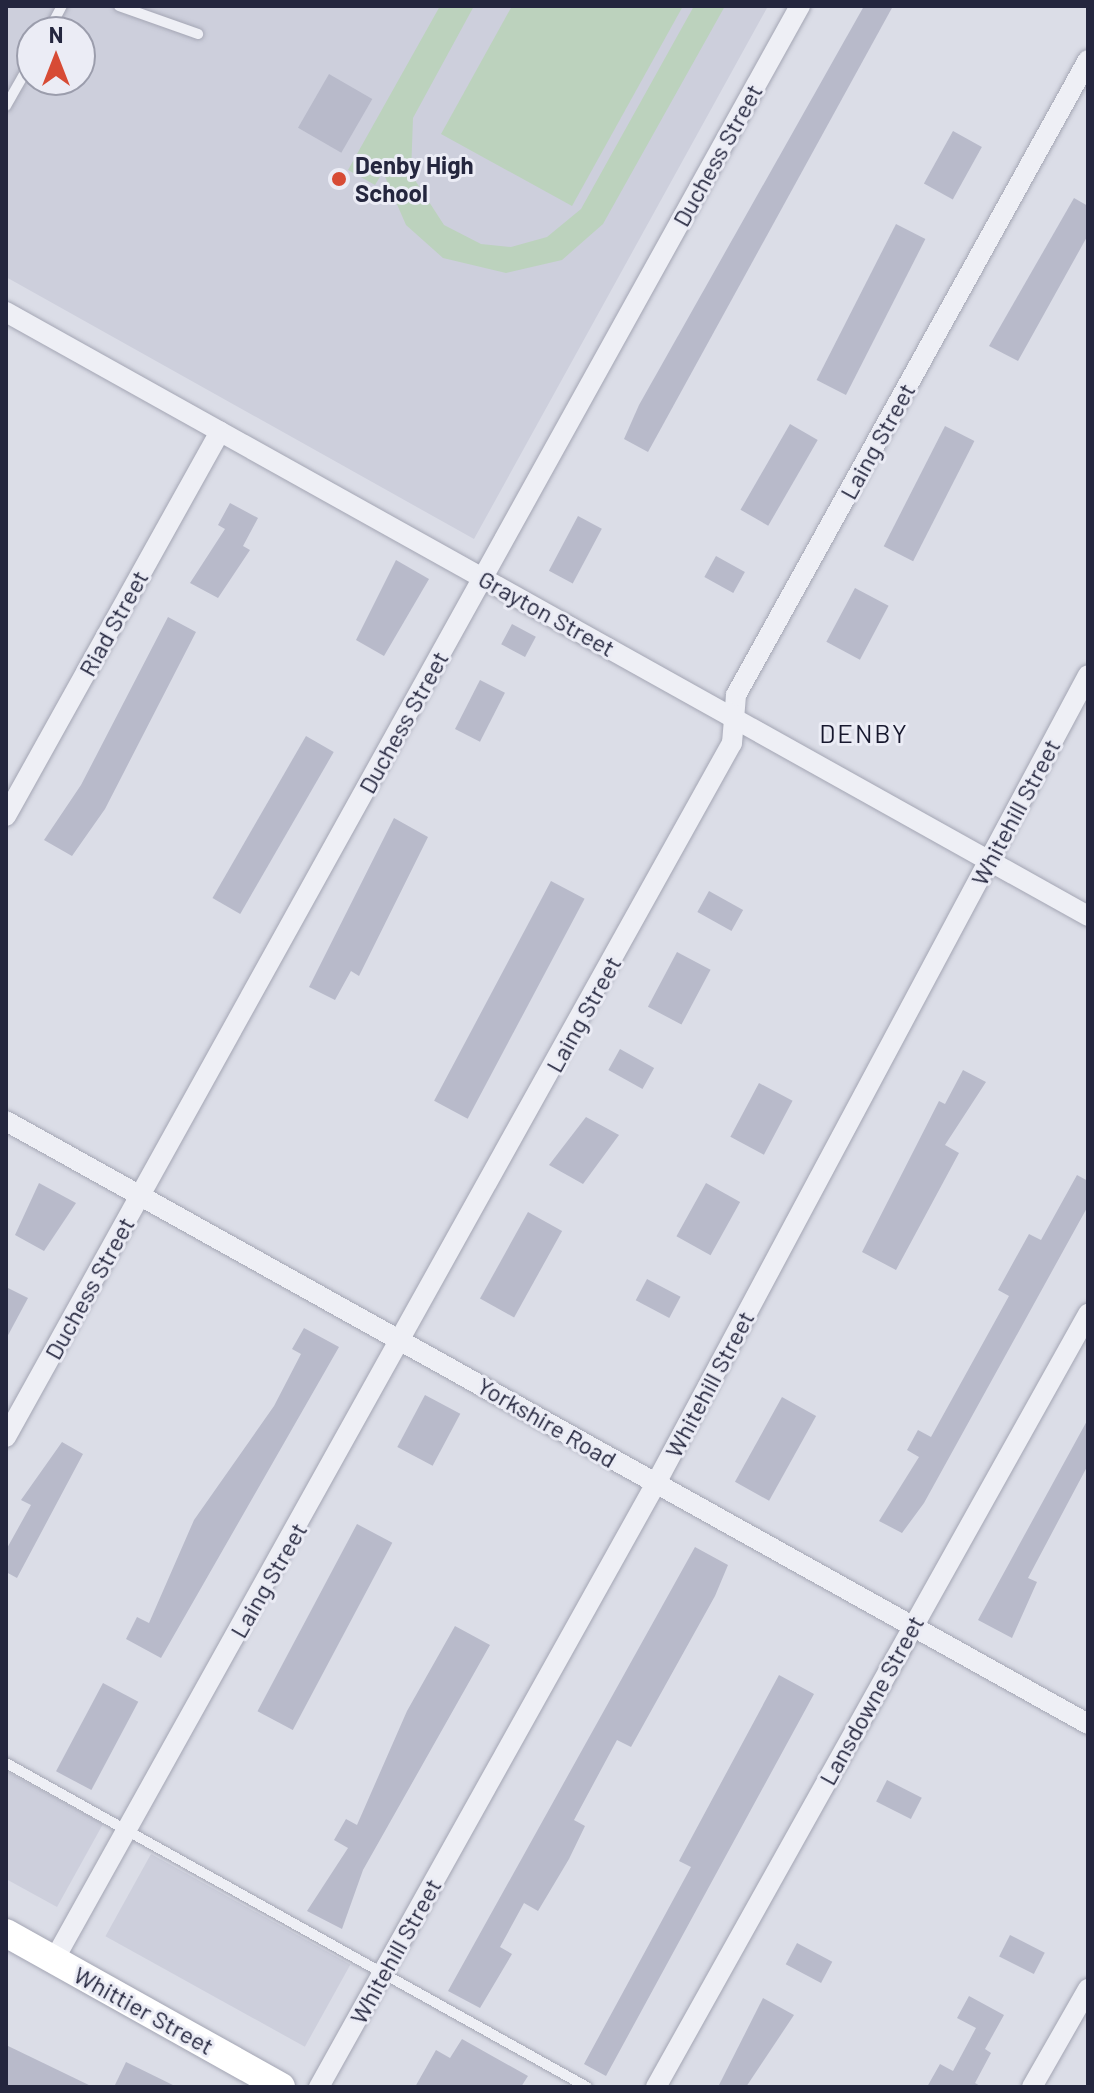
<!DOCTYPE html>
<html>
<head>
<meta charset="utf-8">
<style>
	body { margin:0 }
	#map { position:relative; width:1094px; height:2093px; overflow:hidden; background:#dbdde7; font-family:Barlow,sans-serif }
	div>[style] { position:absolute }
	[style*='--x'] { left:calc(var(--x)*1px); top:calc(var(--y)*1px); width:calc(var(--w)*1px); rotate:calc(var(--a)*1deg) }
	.built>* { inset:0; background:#cdcfdc; transform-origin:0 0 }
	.green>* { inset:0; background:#bcd2bd }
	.building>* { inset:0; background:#b8baca; transform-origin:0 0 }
	.roads { filter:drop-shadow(0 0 2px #a4a6b4) drop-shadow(0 0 2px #a4a6b4) }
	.lane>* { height:10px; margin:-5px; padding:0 5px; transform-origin:5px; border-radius:5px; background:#eeeff5 }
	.street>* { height:20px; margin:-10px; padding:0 10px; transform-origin:10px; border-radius:10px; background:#eeeff5 }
	.secondary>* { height:28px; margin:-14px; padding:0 14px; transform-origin:14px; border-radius:14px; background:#fff }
	.dots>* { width:22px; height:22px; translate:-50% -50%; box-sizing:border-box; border:4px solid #ebecf5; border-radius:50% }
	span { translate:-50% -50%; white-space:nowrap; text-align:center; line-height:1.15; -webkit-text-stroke:6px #ebecf5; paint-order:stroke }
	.street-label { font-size:24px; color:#24263e }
	.poi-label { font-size:24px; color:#24263e; font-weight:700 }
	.left { translate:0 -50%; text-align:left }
	.neighbourhood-label { font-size:26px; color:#17182e; letter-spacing:2px }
	.frame { position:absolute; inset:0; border:8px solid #24263e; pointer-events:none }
	.north { position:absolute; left:16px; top:16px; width:80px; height:80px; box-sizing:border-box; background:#ebecf5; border:2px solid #9b9dac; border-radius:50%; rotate:0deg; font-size:22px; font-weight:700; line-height:32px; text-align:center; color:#24263e }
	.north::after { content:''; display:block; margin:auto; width:28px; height:36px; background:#d74b35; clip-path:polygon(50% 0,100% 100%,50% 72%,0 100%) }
</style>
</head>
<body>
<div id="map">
	<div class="built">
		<i style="clip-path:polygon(evenodd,6px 6px,768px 6px,474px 539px,6px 277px,6px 6px,32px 32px,80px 32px,80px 80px,32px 80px,32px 32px)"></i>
		<i style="clip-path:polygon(6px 1771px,103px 1824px,57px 1907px,6px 1879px)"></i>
		<i style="left:151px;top:1854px;width:228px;height:94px;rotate:29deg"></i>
	</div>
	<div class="green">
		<i style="clip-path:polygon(440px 6px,474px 6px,413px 118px,411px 174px,444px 225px,481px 244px,511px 247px,547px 237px,581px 209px,694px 6px,725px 6px,603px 224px,562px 260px,506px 273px,443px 258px,406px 225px,383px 172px,375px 185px,348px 170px)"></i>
		<i style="clip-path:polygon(512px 6px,683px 6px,572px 206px,441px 134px)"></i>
	</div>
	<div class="building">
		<i style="clip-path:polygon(864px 6px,893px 6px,648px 452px,624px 439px,639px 405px)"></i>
		<i style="left:329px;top:74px;width:50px;height:62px;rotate:30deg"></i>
		<i style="left:953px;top:131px;width:33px;height:60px;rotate:29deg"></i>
		<i style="clip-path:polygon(1074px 198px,1088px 206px,1088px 235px,1018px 361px,989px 346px)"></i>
		<i style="left:896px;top:224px;width:33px;height:175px;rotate:27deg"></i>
		<i style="left:790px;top:424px;width:32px;height:99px;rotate:30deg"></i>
		<i style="left:945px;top:426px;width:33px;height:135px;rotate:27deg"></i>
		<i style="clip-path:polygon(230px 503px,258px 518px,243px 546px,250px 550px,218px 598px,190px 583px,225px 529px,218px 525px)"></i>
		<i style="left:578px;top:516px;width:27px;height:62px;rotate:28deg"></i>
		<i style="left:716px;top:556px;width:33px;height:24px;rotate:29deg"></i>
		<i style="clip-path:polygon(396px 560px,429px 579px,384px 656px,356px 640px)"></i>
		<i style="left:855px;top:588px;width:38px;height:61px;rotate:28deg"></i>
		<i style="clip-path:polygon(168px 617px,196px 632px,105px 809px,72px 856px,44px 840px,81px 785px)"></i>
		<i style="left:512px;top:624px;width:27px;height:23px;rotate:28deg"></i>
		<i style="left:480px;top:680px;width:28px;height:55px;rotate:27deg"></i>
		<i style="left:306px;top:736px;width:32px;height:187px;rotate:30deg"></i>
		<i style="clip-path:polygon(394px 818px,428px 837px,359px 976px,351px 971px,335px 1000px,309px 987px)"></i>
		<i style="left:551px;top:881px;width:38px;height:249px;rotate:28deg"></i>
		<i style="left:709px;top:891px;width:39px;height:24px;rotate:29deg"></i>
		<i style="left:677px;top:952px;width:38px;height:62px;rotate:28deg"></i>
		<i style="left:620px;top:1049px;width:39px;height:24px;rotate:29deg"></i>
		<i style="clip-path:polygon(963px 1070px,986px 1082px,945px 1145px,959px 1153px,896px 1270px,862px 1252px,939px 1101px,945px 1104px)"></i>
		<i style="left:759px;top:1083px;width:38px;height:61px;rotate:28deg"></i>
		<i style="clip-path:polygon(586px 1117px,619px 1135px,583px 1184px,549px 1165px)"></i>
		<i style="clip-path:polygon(1077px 1175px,1088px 1181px,1088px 1206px,924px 1503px,902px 1533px,879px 1521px,919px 1457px,907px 1450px,918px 1430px,931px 1437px,1009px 1296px,998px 1290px,1029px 1234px,1041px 1240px)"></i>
		<i style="clip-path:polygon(39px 1183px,76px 1203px,44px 1251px,15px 1235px)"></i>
		<i style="left:706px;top:1183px;width:39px;height:61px;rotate:29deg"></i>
		<i style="left:528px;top:1212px;width:39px;height:99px;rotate:29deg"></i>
		<i style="left:647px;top:1279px;width:38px;height:24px;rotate:28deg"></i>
		<i style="clip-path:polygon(6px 1287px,28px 1298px,6px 1339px)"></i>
		<i style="clip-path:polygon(304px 1328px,339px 1347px,161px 1658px,126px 1639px,137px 1617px,149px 1623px,194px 1520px,274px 1406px,301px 1354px,292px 1349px)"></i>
		<i style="left:425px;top:1395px;width:40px;height:59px;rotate:28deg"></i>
		<i style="left:782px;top:1397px;width:39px;height:97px;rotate:29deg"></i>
		<i style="clip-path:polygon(1088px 1419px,1088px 1465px,1028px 1578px,1037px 1582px,1012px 1638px,978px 1620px)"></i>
		<i style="clip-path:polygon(62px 1442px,83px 1454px,17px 1578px,6px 1572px,6px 1550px,31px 1505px,21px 1500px)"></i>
		<i style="left:357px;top:1524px;width:40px;height:212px;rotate:28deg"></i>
		<i style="clip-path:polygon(695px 1547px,728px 1565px,715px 1596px,631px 1747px,617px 1740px,574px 1820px,585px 1826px,569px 1859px,538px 1911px,524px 1903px,500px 1947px,512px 1954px,480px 2008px,448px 1991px)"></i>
		<i style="clip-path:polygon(455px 1626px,490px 1645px,363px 1870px,342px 1929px,307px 1911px,348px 1848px,334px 1840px,346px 1819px,357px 1825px,407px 1711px)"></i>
		<i style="clip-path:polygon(779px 1675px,814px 1694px,606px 2076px,584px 2064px,691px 1867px,679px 1861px)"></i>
		<i style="left:103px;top:1683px;width:40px;height:100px;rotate:28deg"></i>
		<i style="left:887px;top:1780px;width:39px;height:24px;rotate:27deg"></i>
		<i style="left:1010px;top:1935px;width:39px;height:24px;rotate:27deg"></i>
		<i style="left:797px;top:1943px;width:40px;height:24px;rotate:28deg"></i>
		<i style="clip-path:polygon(969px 1996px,1004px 2015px,985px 2049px,991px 2053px,975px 2083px,982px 2087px,927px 2087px,940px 2064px,953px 2071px,976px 2028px,957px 2018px)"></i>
		<i style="clip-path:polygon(763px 1998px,794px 2015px,746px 2087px,718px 2087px)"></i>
		<i style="clip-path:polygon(462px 2039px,528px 2076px,521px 2087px,415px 2087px,436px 2050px,450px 2058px)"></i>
		<i style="clip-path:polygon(6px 2045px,93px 2087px,6px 2087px)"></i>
		<i style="clip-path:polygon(126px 2062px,177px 2087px,114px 2087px)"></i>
	</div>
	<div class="roads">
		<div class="lane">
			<i style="--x:119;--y:6;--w:84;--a:19.5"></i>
			<i style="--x:48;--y:32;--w:30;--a:-62"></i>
			<i style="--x:6;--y:106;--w:53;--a:-60.5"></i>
			<i style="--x:6;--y:1763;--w:665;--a:29.15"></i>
		</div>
		<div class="street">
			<i style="--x:6;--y:312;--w:1239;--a:29.17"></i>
			<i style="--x:6;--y:816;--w:440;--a:-60.9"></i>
			<i style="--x:6;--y:1121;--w:1239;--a:29.13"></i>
			<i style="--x:6;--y:1437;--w:1637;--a:-60.98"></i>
			<i style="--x:54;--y:1960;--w:1393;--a:-60.88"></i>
			<i style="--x:732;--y:743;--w:48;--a:-85.2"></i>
			<i style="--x:736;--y:695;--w:726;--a:-61"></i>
			<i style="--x:319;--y:2087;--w:689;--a:-60.83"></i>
			<i style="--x:655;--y:1485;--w:918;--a:-61.87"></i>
			<i style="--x:656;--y:2087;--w:886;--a:-60.8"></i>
			<i style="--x:1032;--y:2087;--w:113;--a:-60.3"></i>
		</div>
		<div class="secondary">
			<i style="--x:6;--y:1933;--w:315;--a:29.2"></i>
		</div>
	</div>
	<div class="dots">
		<i style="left:339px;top:179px;background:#d74b35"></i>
	</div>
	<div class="street-label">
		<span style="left:717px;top:155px;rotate:-61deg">Duchess Street</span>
		<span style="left:877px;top:441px;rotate:-61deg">Laing Street</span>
		<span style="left:547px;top:613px;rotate:29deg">Grayton Street</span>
		<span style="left:113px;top:623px;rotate:-61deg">Riad Street</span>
		<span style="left:403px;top:722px;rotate:-61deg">Duchess Street</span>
		<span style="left:1015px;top:812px;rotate:-62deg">Whitehill Street</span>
		<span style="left:583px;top:1014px;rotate:-61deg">Laing Street</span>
		<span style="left:89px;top:1288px;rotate:-61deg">Duchess Street</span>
		<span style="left:709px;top:1384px;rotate:-62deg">Whitehill Street</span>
		<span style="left:547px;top:1422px;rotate:30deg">Yorkshire Road</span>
		<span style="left:268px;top:1580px;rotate:-60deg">Laing Street</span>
		<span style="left:871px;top:1700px;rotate:-61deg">Lansdowne Street</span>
		<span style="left:395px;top:1951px;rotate:-61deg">Whitehill Street</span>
		<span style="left:144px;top:2010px;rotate:29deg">Whittier Street</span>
	</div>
	<div class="poi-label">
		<span class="left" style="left:355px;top:179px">Denby High<br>School</span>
	</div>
	<div class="neighbourhood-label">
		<span style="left:864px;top:733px">DENBY</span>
	</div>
	<div class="frame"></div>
	<div class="north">N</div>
</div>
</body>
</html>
